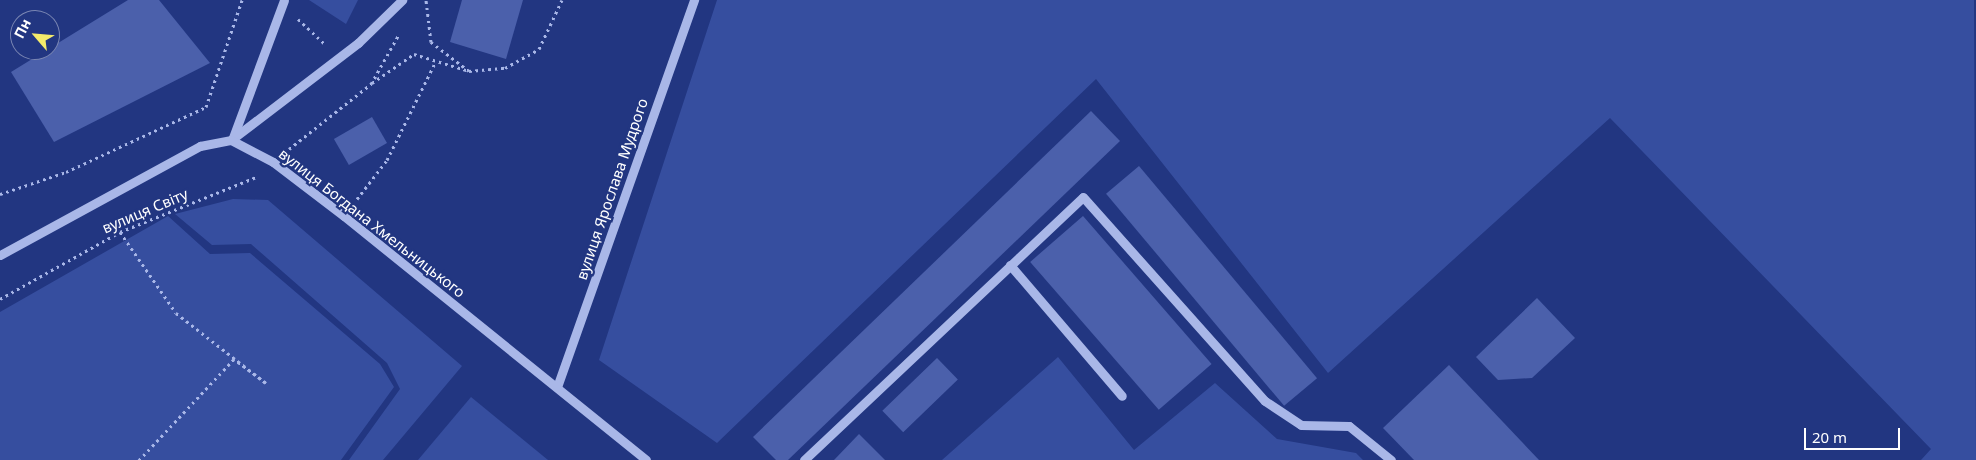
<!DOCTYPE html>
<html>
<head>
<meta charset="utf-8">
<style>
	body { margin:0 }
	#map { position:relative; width:1976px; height:460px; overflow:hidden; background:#223681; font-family:"Noto Sans",sans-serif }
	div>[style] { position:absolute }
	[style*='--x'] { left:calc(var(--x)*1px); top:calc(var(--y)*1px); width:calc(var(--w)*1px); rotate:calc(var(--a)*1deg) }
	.green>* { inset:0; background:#364e9f }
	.building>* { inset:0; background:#4b60ab; transform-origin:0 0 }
	.path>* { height:3px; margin-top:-1.5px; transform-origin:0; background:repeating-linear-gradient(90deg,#a9b7e8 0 2.5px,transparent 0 6.5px) }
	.minor>* { height:9px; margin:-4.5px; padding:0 4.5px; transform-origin:4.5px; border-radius:4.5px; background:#a9b7e8 }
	span { translate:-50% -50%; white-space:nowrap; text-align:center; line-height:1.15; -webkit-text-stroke:4.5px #223681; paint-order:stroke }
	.street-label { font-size:15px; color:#fff }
	.north { position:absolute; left:10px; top:10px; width:50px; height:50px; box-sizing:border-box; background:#223681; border:1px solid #7a86b3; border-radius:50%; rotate:297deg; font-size:14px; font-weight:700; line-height:20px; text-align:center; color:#fff }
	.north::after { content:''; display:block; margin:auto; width:18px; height:22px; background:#f4eb6b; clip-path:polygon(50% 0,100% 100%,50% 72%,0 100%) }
	.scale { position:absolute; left:1804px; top:428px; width:96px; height:22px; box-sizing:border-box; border:2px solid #fff; border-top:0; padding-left:6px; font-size:15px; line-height:18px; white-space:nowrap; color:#fff; -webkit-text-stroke:4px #223681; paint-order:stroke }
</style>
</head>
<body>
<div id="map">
	<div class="green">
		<i style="clip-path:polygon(309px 0,358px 0,346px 24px)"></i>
		<i style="clip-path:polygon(717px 0,1974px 0,1976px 460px,1921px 460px,1931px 449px,1610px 118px,1328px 373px,1096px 79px,717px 443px,599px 360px)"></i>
		<i style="clip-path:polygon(233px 199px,268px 200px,462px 366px,383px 460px,349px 460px,400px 389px,387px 363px,251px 244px,212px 245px,175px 214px)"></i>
		<i style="clip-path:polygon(168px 216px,210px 254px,250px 253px,380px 364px,394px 387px,341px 460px,0 460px,0 312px)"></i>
		<i style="clip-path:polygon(1058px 357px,1134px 450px,1215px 383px,1277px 439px,1356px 453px,1363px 460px,942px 460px)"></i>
		<i style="clip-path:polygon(471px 397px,548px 460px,418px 460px)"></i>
	</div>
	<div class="building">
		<i style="clip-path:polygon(128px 0,159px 0,210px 63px,54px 142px,11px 72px)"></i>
		<i style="clip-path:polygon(462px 0,523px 0,506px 59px,450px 42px)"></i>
		<i style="clip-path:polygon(1091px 111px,1120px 141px,788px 460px,776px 460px,753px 437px)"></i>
		<i style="left:372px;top:117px;width:30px;height:44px;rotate:60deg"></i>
		<i style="left:1139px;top:166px;width:277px;height:43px;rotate:50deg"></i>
		<i style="left:1083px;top:216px;width:196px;height:70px;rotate:49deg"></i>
		<i style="clip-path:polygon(1537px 298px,1575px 338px,1532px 378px,1498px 380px,1476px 357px)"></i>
		<i style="left:937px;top:358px;width:30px;height:76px;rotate:46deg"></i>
		<i style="clip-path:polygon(1449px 365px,1539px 460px,1414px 460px,1383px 428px)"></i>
		<i style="clip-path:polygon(859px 434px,885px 460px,834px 460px)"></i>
	</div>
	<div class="path">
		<i style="--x:298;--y:19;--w:37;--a:43"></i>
		<i style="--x:469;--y:71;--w:36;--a:-5"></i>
		<i style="--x:505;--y:68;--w:39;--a:-29"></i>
		<i style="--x:539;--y:49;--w:54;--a:-64.9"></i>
		<i style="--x:372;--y:83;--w:51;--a:-34.6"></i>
		<i style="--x:414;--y:54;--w:58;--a:17.2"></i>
		<i style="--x:469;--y:71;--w:48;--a:-142.7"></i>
		<i style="--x:431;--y:42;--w:42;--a:-96.8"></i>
		<i style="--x:289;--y:149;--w:105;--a:-38.4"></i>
		<i style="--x:371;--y:84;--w:55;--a:-60.6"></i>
		<i style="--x:0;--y:194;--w:70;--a:-18.4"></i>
		<i style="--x:66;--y:172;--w:154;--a:-24.9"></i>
		<i style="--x:206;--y:107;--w:113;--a:-71.4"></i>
		<i style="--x:357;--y:199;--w:49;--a:-52.4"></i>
		<i style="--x:387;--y:160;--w:110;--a:-63.7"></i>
		<i style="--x:120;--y:232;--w:98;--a:55.3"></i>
		<i style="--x:176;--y:313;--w:114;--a:37.9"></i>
		<i style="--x:266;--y:383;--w:40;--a:-143"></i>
		<i style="--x:234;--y:359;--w:139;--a:133.2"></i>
		<i style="--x:0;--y:299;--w:137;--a:-29.2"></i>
		<i style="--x:120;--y:232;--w:147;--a:-22"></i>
	</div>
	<div class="minor">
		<i style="--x:231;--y:140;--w:160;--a:-37.4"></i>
		<i style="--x:358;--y:43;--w:62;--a:-44.3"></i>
		<i style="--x:232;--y:140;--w:149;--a:-69.6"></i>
		<i style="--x:0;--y:255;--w:228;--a:-28.6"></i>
		<i style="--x:200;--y:146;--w:32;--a:-11"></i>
		<i style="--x:231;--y:140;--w:47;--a:27.6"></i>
		<i style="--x:273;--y:162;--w:89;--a:37.3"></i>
		<i style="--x:344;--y:216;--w:388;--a:38.9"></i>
		<i style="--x:1010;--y:265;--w:172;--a:49.5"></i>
		<i style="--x:557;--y:387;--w:411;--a:-70.5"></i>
		<i style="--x:804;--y:460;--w:383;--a:-43.3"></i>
		<i style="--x:1083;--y:197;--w:273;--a:48.3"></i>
		<i style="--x:1265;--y:401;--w:43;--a:33.7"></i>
		<i style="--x:1301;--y:425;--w:48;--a:1.2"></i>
		<i style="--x:1349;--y:426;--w:54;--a:39"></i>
	</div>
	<div class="street-label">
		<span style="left:612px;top:189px;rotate:-71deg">вулиця Ярослава Мудрого</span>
		<span style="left:145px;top:211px;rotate:-23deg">вулиця Світу</span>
		<span style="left:372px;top:223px;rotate:38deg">вулиця Богдана Хмельницького</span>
	</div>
	<div class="north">Пн</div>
	<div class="scale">20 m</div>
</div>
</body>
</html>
